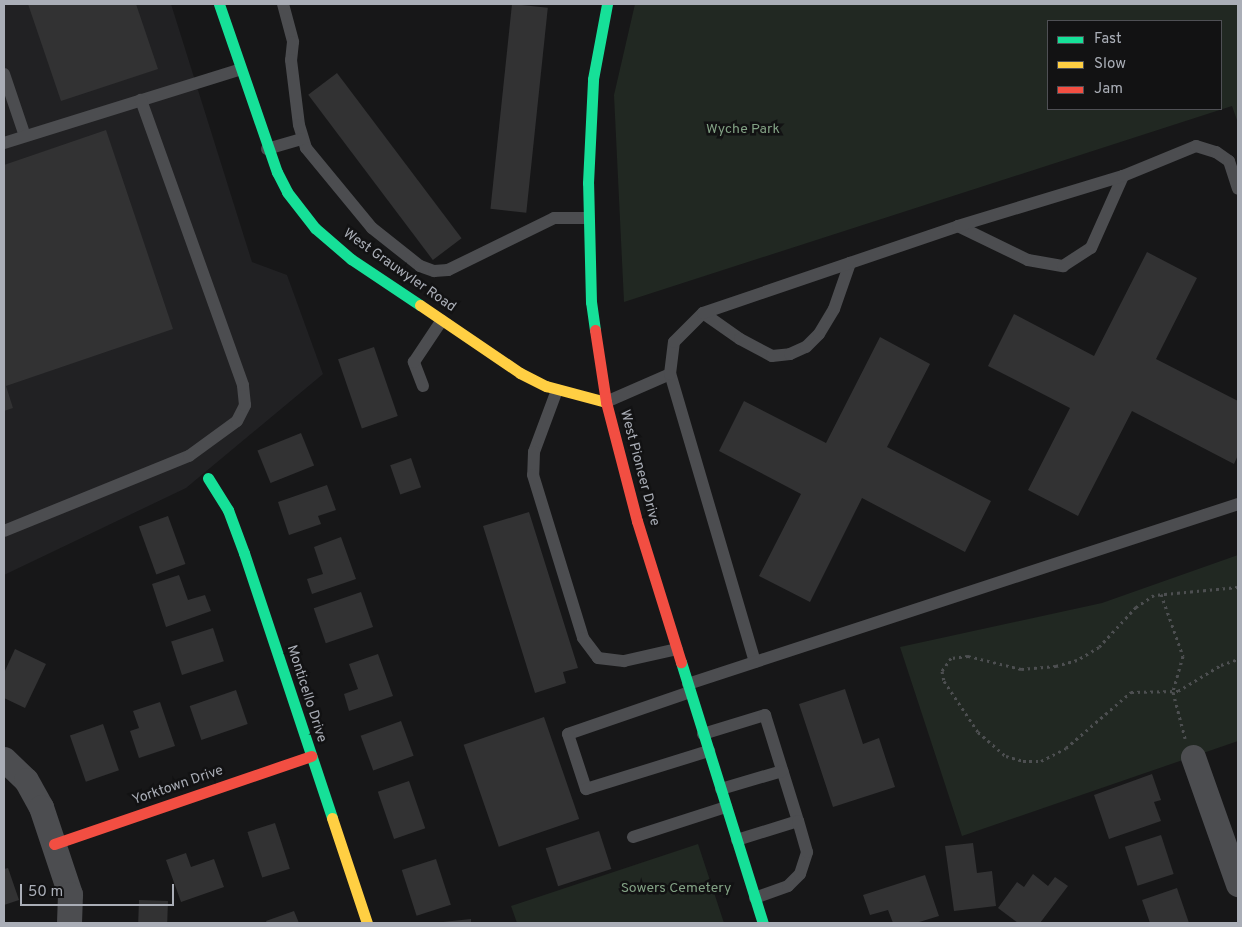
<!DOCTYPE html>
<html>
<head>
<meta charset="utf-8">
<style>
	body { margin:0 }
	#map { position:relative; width:1242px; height:927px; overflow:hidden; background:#171718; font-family:Overpass,sans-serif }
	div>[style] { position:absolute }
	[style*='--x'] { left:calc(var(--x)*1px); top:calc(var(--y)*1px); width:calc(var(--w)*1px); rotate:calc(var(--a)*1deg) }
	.built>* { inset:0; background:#212123 }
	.green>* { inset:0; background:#212822 }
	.building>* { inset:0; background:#323233; transform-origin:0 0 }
	.path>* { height:3px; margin-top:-1.5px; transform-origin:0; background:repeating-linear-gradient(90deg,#4d4f51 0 2.5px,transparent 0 6.5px) }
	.lane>* { height:12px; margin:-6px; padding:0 6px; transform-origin:6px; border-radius:6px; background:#4c4d50 }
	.street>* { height:25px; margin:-12.5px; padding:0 12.5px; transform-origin:12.5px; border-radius:12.5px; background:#4c4d50 }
	.fast>* { height:11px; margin:-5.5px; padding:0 5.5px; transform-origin:5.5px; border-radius:5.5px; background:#16e098 }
	.slow>* { height:11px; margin:-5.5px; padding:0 5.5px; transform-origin:5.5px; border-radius:5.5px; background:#ffcf43 }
	.jam>* { height:11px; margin:-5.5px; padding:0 5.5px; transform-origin:5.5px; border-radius:5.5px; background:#f24e42 }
	span { translate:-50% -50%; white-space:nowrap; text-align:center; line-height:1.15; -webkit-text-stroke:5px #121213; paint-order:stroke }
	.park-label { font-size:14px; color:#82a184 }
	.street-label { font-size:14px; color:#aaaeb7 }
	.frame { position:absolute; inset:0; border:5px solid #aaaeb7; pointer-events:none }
	.legend { position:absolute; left:1047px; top:20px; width:175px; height:90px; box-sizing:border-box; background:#121213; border:1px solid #4f5055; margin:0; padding:6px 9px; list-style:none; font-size:15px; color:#aaaeb7 }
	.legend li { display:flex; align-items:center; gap:10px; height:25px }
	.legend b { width:25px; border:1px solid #4f5055 }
	.scale { position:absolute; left:20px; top:884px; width:154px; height:22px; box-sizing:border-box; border:2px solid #aaaeb7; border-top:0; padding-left:6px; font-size:15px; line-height:18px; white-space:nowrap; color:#aaaeb7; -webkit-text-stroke:4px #121213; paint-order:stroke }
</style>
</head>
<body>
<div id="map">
	<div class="built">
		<i style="clip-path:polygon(4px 4px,171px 4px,252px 262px,287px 275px,323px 374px,186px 488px,4px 575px)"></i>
	</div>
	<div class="green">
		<i style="clip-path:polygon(evenodd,635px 4px,1238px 4px,1238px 123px,1232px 106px,624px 302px,614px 95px,635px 4px,1048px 21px,1221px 21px,1221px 109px,1048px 109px,1048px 21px)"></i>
		<i style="clip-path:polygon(1238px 555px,1238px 741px,962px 836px,900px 647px,1102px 603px)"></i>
		<i style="clip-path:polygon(698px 844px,724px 923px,517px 923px,511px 906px)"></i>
	</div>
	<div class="building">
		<i style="clip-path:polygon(28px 4px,136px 4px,158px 69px,61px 101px)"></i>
		<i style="left:512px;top:4px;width:36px;height:206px;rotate:6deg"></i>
		<i style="left:337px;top:73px;width:207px;height:36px;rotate:53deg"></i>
		<i style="clip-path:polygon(106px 130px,173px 329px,6px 386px,13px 408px,4px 411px,4px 165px)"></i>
		<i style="clip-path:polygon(1147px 252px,1197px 278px,1156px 359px,1238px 401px,1238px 455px,1234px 464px,1132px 411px,1078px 516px,1028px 490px,1070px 408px,988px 366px,1014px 314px,1094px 356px)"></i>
		<i style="clip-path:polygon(880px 337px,930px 364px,887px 447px,991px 501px,965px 552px,862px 498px,810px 602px,759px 576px,801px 494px,719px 451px,744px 401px,826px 443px)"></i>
		<i style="left:374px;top:347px;width:73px;height:38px;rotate:71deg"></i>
		<i style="left:301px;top:433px;width:35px;height:47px;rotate:68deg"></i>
		<i style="left:411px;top:458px;width:31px;height:22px;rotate:71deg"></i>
		<i style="clip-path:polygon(327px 485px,336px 510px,318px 516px,321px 524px,289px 535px,278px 502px)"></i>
		<i style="clip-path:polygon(529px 512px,578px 668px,563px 672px,566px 683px,535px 693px,483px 526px)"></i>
		<i style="left:168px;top:516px;width:51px;height:31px;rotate:70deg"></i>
		<i style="clip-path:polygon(341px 537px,356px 579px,312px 594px,307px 579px,323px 574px,314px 547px)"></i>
		<i style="clip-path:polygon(179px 575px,188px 600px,205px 595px,211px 611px,166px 627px,152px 584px)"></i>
		<i style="left:361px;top:592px;width:37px;height:50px;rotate:71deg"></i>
		<i style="left:213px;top:628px;width:35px;height:44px;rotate:72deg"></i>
		<i style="clip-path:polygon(15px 649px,46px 664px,25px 708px,4px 698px,4px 673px)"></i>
		<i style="clip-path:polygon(378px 654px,393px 696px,349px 711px,344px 694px,358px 689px,349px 664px)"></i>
		<i style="clip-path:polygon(845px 689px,863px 744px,879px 738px,895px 787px,833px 807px,799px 704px)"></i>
		<i style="left:236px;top:690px;width:36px;height:49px;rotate:71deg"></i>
		<i style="clip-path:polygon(160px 702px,175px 746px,139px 758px,130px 731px,139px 728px,133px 711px)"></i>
		<i style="left:544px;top:717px;width:108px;height:85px;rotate:71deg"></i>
		<i style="left:401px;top:721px;width:37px;height:43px;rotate:70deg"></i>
		<i style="left:103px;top:724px;width:49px;height:35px;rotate:71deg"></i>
		<i style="clip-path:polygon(1152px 774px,1161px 800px,1154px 802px,1161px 821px,1109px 839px,1094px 795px)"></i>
		<i style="left:409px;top:781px;width:50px;height:33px;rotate:71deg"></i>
		<i style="left:275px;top:823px;width:48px;height:29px;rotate:72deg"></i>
		<i style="left:599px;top:831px;width:40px;height:56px;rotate:72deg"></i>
		<i style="left:1161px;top:835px;width:41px;height:38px;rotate:72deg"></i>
		<i style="clip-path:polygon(973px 843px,977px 873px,992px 871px,996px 906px,954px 911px,945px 846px)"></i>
		<i style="clip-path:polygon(186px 853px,191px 867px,214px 859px,224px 887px,181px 902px,166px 860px)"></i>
		<i style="left:436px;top:859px;width:48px;height:36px;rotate:72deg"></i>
		<i style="clip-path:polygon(8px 868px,19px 900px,4px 905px,4px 869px)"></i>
		<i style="clip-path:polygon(1033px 874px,1048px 886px,1055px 877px,1068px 886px,1040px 923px,1018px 923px,998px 908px,1017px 882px,1024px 887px)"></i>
		<i style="clip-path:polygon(925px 875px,939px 916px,916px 923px,893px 923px,888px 910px,870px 915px,863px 895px)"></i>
		<i style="clip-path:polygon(1177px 888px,1189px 923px,1150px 923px,1142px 900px)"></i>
		<i style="left:139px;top:900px;width:29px;height:23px;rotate:2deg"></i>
		<i style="clip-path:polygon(294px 911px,299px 923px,267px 923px,266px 921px)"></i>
		<i style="clip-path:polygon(471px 919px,471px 923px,443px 923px,443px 922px)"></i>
	</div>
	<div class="path">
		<i style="--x:1238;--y:587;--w:84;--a:174.6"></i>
		<i style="--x:1154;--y:595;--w:22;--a:146"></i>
		<i style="--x:1136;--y:607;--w:54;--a:132.8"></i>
		<i style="--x:1099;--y:647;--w:26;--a:149"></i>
		<i style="--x:1077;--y:660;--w:22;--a:164"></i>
		<i style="--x:1056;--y:666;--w:35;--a:175"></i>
		<i style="--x:1021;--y:669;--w:55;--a:-166.2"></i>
		<i style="--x:968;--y:656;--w:17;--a:173"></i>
		<i style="--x:951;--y:658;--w:16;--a:125"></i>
		<i style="--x:942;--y:671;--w:10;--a:79"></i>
		<i style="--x:944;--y:681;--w:61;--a:56.3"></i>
		<i style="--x:978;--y:732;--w:37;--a:41"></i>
		<i style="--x:1006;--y:756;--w:18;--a:16"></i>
		<i style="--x:1023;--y:761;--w:18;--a:0"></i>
		<i style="--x:1041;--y:761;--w:28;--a:-27"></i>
		<i style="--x:1066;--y:748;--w:86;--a:-40.7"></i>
		<i style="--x:1131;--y:692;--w:47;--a:-1.2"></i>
		<i style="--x:1178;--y:691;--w:50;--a:-31.2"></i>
		<i style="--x:1221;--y:665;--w:18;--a:-19"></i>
		<i style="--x:1161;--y:594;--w:66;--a:70.5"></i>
		<i style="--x:1183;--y:656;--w:37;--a:106"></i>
		<i style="--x:1173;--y:692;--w:48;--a:75.4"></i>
	</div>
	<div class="lane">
		<i style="--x:283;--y:4;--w:39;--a:75"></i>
		<i style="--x:293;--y:42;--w:18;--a:96"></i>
		<i style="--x:291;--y:60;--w:65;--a:83"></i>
		<i style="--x:299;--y:125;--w:24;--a:73"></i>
		<i style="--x:306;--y:148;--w:104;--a:50.5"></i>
		<i style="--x:372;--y:228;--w:61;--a:38.4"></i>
		<i style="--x:420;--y:266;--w:15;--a:20"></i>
		<i style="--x:434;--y:271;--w:14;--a:-4"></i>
		<i style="--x:448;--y:270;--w:118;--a:-26.1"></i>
		<i style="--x:554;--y:218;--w:34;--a:0"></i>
		<i style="--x:4;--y:74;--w:65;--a:71.3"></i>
		<i style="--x:4;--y:143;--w:248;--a:-17.3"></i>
		<i style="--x:267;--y:149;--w:36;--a:-16"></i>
		<i style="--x:958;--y:226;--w:78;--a:25.9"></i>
		<i style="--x:1028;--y:260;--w:36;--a:10"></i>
		<i style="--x:1063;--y:266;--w:33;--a:-33"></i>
		<i style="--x:1091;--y:248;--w:79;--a:-66"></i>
		<i style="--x:703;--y:313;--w:45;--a:35.1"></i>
		<i style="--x:740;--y:339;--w:36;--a:28"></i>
		<i style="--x:772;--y:356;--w:18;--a:-6"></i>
		<i style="--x:790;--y:354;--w:17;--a:-24"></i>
		<i style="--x:806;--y:347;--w:18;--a:-45"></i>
		<i style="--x:819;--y:334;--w:29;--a:-59"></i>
		<i style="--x:834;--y:309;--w:49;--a:-70.8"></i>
		<i style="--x:423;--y:386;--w:26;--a:-111"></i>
		<i style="--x:414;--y:362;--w:50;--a:-56.3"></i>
		<i style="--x:557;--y:390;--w:66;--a:110.4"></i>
		<i style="--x:534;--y:452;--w:23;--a:92"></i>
		<i style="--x:533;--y:475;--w:170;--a:72.9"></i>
		<i style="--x:583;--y:638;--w:25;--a:53"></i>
		<i style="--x:598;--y:658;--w:26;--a:7"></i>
		<i style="--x:624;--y:661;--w:54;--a:-12.8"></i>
		<i style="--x:606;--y:402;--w:70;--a:-23.6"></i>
		<i style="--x:4;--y:531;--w:200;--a:-22.1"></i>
		<i style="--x:189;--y:456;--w:59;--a:-36.1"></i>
		<i style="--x:237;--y:421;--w:18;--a:-63"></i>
		<i style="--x:245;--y:405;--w:20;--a:-96"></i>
		<i style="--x:243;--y:385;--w:303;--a:-109.7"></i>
		<i style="--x:755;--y:662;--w:300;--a:-106.4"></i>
		<i style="--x:670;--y:374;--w:32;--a:-83"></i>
		<i style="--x:674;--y:342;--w:41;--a:-45"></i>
		<i style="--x:703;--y:313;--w:269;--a:-18.8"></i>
		<i style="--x:958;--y:226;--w:172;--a:-16.9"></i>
		<i style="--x:1123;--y:176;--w:79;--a:-22.3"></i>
		<i style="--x:1196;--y:146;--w:21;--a:17"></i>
		<i style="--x:1216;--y:152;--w:16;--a:35"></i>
		<i style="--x:1229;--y:161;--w:29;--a:72"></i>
		<i style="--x:688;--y:684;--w:579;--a:-18.12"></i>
		<i style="--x:690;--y:692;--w:129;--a:161"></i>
		<i style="--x:568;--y:734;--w:58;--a:71.9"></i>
		<i style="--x:586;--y:789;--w:129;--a:-17.2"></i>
		<i style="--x:703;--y:734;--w:65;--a:-17"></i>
		<i style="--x:765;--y:715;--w:111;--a:72.7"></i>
		<i style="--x:798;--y:821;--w:64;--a:162.7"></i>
		<i style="--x:721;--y:789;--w:64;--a:-16.4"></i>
		<i style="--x:633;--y:837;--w:98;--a:-17.9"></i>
		<i style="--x:755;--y:898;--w:35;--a:-20"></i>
		<i style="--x:788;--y:886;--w:17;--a:-45"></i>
		<i style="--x:800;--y:874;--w:23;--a:-72"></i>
		<i style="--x:807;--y:852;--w:32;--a:-106"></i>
	</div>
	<div class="street">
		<i style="--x:1193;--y:757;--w:135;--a:70.5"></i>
		<i style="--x:4;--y:759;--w:30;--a:44"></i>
		<i style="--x:26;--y:780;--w:31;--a:61"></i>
		<i style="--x:41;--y:807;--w:92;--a:71.6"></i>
		<i style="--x:70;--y:894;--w:29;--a:92"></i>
	</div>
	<div class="fast">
		<i style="--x:219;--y:4;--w:178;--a:71"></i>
		<i style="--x:277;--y:172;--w:22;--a:63"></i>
		<i style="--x:287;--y:192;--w:46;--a:52.1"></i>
		<i style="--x:315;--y:228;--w:48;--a:40.7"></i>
		<i style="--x:351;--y:259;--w:83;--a:33.7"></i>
		<i style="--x:595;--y:330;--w:28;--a:-98"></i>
		<i style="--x:591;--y:302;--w:119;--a:-91.4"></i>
		<i style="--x:588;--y:183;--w:104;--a:-87.2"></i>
		<i style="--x:593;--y:79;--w:76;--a:-79.4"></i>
		<i style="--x:208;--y:478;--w:38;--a:58"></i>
		<i style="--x:228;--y:510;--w:46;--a:69.6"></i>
		<i style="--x:244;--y:553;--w:279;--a:71.6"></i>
		<i style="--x:681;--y:662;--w:274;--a:72.6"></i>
	</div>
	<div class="slow">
		<i style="--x:420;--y:305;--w:121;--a:34.2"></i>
		<i style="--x:520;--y:373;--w:29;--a:27"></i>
		<i style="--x:546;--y:386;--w:62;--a:14.9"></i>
		<i style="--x:332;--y:818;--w:111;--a:71.6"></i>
	</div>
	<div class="jam">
		<i style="--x:595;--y:330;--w:73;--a:81.3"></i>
		<i style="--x:606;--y:402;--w:123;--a:75.4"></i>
		<i style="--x:637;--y:521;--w:148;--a:72.7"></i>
		<i style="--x:54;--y:844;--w:272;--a:-18.9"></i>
	</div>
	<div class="park-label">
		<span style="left:743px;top:130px">Wyche Park</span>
		<span style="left:676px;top:889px">Sowers Cemetery</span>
	</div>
	<div class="street-label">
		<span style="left:399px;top:271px;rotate:35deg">West Grauwyler Road</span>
		<span style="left:639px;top:468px;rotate:75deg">West Pioneer Drive</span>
		<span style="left:306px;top:694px;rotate:72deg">Monticello Drive</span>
		<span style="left:178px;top:786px;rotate:-19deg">Yorktown Drive</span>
	</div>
	<div class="frame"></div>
	<ul class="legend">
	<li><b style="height:6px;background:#16e098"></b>Fast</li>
	<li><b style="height:6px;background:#ffcf43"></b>Slow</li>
	<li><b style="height:6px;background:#f24e42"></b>Jam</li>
	</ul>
	<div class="scale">50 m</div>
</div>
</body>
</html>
